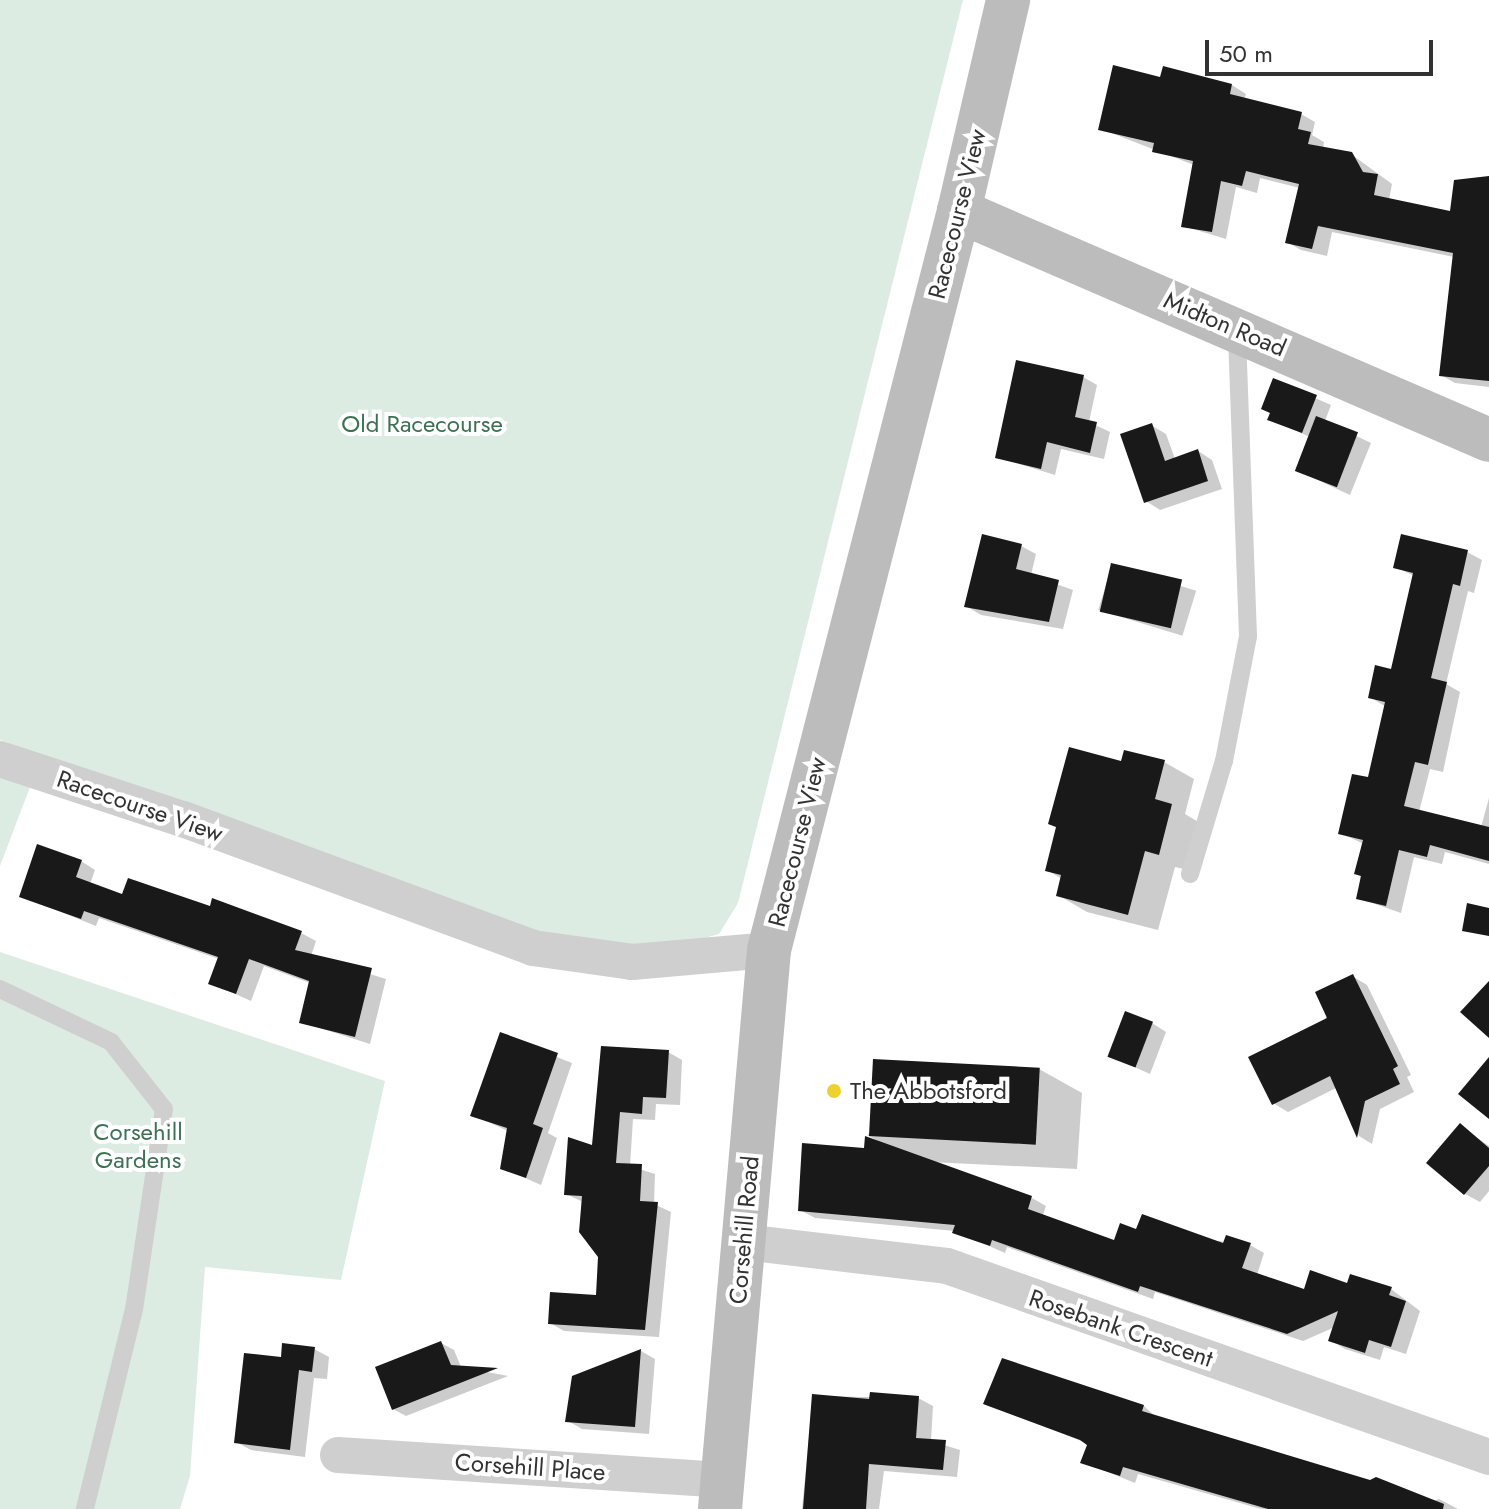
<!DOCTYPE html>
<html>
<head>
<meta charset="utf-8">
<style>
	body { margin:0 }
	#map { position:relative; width:1489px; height:1509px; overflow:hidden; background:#fff; font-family:Jost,sans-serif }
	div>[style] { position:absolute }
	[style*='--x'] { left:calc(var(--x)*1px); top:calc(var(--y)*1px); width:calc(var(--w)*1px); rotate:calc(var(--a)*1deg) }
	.green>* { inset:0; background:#ddece3 }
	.shadow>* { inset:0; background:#0003; transform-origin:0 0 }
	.building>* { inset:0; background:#191919; transform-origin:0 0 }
	.lane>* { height:18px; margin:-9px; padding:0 9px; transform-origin:9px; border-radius:9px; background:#cfcfcf }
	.street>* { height:36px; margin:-18px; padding:0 18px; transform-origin:18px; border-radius:18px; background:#cfcfcf }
	.secondary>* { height:44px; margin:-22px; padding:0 22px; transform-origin:22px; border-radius:22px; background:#bcbcbc }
	.dots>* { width:22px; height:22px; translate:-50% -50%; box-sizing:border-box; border:4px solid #fff; border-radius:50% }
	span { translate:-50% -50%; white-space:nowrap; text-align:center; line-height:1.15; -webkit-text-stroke:8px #fff; paint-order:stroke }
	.street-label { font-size:24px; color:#323232 }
	.park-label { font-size:24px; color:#3c7154 }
	.poi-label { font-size:24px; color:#323232 }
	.left { translate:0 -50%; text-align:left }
	.scale { position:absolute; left:1205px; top:40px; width:228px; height:36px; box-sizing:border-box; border:4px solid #323232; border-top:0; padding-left:10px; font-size:24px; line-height:28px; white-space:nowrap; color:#323232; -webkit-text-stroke:6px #fff; paint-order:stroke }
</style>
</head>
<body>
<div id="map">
	<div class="green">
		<i style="clip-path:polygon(0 0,963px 0,738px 903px,719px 934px,666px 949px,540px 934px,0 740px)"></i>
		<i style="clip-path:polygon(0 776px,30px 787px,0 866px)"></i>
		<i style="clip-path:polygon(0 952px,385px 1081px,341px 1280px,205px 1267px,190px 1476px,180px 1509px,0 1509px)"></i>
	</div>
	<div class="shadow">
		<i style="clip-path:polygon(1162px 79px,1232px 85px,1246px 94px,1244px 100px,1301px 114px,1315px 122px,1312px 135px,1324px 142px,1323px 149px,1351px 154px,1392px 184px,1389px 200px,1452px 213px,1489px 178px,1489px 387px,1455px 383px,1441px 375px,1454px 257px,1332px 232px,1327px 256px,1301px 250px,1287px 242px,1300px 188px,1260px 178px,1257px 193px,1236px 187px,1226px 239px,1183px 226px,1194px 165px,1101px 129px)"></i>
		<i style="clip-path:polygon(1083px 377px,1097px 385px,1089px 422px,1110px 432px,1104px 459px,1061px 449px,1055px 475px,997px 457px)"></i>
		<i style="clip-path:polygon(1274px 380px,1331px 405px,1325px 421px,1371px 443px,1350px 495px,1296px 470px,1310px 437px,1269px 419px)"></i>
		<i style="clip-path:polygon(1151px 425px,1166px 434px,1175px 459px,1198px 451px,1212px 460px,1222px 489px,1160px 510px,1146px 501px)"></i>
		<i style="clip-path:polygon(1021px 546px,1036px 554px,1031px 575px,1073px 590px,1063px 629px,981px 615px,966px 606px)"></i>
		<i style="clip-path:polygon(1467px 552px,1482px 560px,1474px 593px,1468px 591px,1446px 684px,1460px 692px,1443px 772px,1430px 769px,1419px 812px,1481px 827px,1489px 798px,1489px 864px,1445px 852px,1442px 864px,1414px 857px,1401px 913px,1358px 898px,1364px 844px,1340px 833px,1370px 780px,1386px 707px,1370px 697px,1393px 671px,1414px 576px,1396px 567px)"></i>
		<i style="left:1112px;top:565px;width:88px;height:47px;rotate:17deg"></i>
		<i style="clip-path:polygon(1164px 762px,1194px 779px,1185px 814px,1200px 823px,1188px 870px,1175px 867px,1158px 930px,1087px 912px,1058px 895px,1062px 879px,1047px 870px,1058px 828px,1122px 763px)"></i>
		<i style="clip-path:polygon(81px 861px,95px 870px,90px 884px,123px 896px,211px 908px,214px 901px,301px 933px,316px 941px,311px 956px,386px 979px,370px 1044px,301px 1022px,310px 983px,264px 966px,251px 1001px,211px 983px,219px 959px,99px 918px,96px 926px,21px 896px)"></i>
		<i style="clip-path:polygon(1352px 976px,1367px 985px,1411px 1075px,1407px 1077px,1414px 1092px,1380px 1109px,1372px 1144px,1359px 1136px,1338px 1087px,1288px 1112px,1273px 1103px)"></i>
		<i style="clip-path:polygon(1152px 1023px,1166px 1032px,1150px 1074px,1110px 1056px)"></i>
		<i style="clip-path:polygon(501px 1035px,572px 1063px,548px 1133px,557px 1138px,541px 1185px,502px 1168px,508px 1131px,473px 1115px)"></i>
		<i style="clip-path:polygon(603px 1048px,668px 1052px,682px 1060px,680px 1105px,656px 1104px,655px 1120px,633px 1119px,630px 1166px,655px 1174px,654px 1204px,671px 1212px,659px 1337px,564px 1331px,550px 1323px,598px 1297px,600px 1256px,583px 1202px,566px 1194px,593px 1148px)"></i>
		<i style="clip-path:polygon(1039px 1069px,1082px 1093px,1077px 1169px,930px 1162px,1032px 1198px,1046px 1206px,1043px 1215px,1115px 1243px,1137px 1231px,1250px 1245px,1264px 1253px,1257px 1275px,1305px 1291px,1348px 1285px,1391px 1289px,1420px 1311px,1406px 1354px,1384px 1347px,1380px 1360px,1345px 1349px,1330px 1340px,1335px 1327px,1303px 1341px,1155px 1292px,1153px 1299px,1007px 1247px,1005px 1253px,955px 1231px,815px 1218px,800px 1210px,878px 1141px,867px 1135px)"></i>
		<i style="clip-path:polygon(1460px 1126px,1489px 1146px,1489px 1191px,1480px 1202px,1465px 1194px)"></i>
		<i style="clip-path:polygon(441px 1343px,454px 1350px,461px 1367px,508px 1376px,406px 1416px,393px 1409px)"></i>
		<i style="clip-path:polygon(314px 1349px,329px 1357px,327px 1379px,314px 1378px,305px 1457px,251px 1450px,236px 1442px,282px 1359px)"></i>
		<i style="clip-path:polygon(641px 1351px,655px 1359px,649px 1434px,582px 1429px,568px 1421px)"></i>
		<i style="clip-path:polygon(813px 1396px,918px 1398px,933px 1406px,931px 1441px,960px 1450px,957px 1477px,884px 1471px,879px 1509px,802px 1509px)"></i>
		<i style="clip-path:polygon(985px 1403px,1144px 1406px,1157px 1418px,1431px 1502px,1439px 1499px,1458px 1509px,1261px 1509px,1138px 1474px,1135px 1483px,1083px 1462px,1089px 1444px)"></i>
	</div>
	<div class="building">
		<i style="clip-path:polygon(1113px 65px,1160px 77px,1163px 66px,1232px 84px,1230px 94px,1302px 112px,1298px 129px,1311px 132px,1308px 144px,1352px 152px,1363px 172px,1378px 174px,1374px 195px,1450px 211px,1454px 180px,1489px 176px,1489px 381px,1439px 376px,1453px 253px,1318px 226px,1312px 249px,1285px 243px,1299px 184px,1246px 171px,1242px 186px,1221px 181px,1212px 232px,1181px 227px,1193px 161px,1152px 152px,1154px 143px,1098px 130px)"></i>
		<i style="clip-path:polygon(1016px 360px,1084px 375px,1075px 417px,1097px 422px,1090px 453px,1047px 442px,1041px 469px,995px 458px)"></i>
		<i style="clip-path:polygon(1273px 378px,1317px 395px,1302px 433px,1267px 420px,1270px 413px,1261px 409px)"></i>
		<i style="left:1316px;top:416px;width:45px;height:59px;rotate:21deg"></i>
		<i style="clip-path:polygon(1152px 423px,1165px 461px,1198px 449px,1208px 481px,1144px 503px,1120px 434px)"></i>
		<i style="clip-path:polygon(982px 534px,1022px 544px,1016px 569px,1059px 580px,1049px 622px,964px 607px)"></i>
		<i style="clip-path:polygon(1401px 534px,1468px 550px,1460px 586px,1453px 584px,1431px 678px,1447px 682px,1428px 765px,1415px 762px,1404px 806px,1489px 827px,1489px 861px,1430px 845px,1427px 857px,1399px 850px,1386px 906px,1356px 899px,1361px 876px,1354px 874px,1363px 840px,1338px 834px,1352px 774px,1368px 777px,1385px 702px,1368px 698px,1375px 665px,1391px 669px,1413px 573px,1393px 568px)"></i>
		<i style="left:1111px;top:563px;width:73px;height:50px;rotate:13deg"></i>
		<i style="clip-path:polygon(1069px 747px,1121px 761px,1124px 750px,1165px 760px,1155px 799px,1172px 804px,1159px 855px,1145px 851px,1128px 915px,1056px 896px,1061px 875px,1045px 871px,1056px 827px,1048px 824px)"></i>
		<i style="clip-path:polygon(37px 844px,82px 860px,76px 877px,122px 894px,128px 878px,210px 906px,212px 898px,302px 931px,295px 950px,372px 968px,355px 1037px,299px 1023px,309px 981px,249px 959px,236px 994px,208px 984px,218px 957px,84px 911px,81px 919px,19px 897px)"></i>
		<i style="clip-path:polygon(1467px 903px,1489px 908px,1489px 936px,1462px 931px)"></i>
		<i style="clip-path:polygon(1353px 974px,1398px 1066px,1393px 1069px,1400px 1084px,1365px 1101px,1357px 1138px,1330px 1076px,1272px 1105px,1248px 1057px,1327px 1018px,1315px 992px)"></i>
		<i style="clip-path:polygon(1489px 981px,1489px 1038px,1460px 1012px)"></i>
		<i style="left:1125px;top:1011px;width:30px;height:49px;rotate:21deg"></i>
		<i style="clip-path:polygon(500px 1032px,558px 1053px,533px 1124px,543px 1128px,526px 1178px,500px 1169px,507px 1128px,470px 1116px)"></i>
		<i style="clip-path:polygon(601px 1046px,669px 1050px,666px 1098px,643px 1097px,642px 1114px,620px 1112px,616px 1163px,642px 1164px,640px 1201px,658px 1202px,645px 1330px,548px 1324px,550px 1292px,596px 1295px,598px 1257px,579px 1232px,582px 1196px,564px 1195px,568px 1137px,592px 1145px)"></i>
		<i style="clip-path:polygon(1489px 1057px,1489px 1119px,1458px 1094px)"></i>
		<i style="left:873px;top:1059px;width:167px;height:77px;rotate:3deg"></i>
		<i style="clip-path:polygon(1460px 1123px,1489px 1148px,1489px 1166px,1464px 1195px,1426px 1163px)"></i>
		<i style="clip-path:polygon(865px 1136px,1032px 1196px,1028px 1209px,1114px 1240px,1120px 1223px,1136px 1229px,1142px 1214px,1223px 1243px,1226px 1235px,1251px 1243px,1242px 1268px,1304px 1289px,1310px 1270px,1347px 1283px,1350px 1274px,1392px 1287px,1389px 1295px,1406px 1301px,1391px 1347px,1369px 1340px,1365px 1353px,1328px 1341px,1338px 1311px,1287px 1334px,1140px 1286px,1138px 1292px,992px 1240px,990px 1246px,952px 1233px,955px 1225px,798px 1211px,802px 1143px,864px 1148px)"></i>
		<i style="clip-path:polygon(441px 1341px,451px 1365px,498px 1368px,392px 1410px,375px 1367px)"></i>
		<i style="clip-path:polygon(282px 1343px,315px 1347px,312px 1372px,299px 1370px,290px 1450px,234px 1443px,244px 1353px,281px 1357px)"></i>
		<i style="clip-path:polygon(641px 1349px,635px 1427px,565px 1422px,572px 1376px)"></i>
		<i style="clip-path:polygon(1002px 1358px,1144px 1405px,1142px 1411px,1370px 1480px,1376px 1477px,1444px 1504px,1443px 1509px,1268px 1509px,1123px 1467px,1120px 1476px,1080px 1463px,1087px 1445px,1080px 1440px,983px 1404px)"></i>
		<i style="clip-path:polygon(870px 1392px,919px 1396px,916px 1438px,946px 1440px,943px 1470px,869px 1464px,866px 1509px,803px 1509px,812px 1394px,869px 1399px)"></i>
	</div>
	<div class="lane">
		<i style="--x:1190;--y:874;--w:118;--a:-73.3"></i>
		<i style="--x:1224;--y:761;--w:127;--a:-79.1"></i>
		<i style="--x:1248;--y:636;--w:303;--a:-92.1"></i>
		<i style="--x:0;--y:989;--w:123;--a:25.5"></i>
		<i style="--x:111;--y:1042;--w:85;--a:51.7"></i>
		<i style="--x:164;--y:1109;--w:202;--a:98.5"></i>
		<i style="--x:134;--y:1309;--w:206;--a:103.8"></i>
	</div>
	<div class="street">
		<i style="--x:0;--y:759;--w:193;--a:18.2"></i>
		<i style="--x:183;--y:819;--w:373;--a:20.2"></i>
		<i style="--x:533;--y:948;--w:100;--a:8"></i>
		<i style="--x:632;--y:962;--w:138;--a:-5"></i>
		<i style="--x:743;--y:1242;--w:205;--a:6.7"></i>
		<i style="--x:947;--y:1266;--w:575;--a:19.41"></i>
		<i style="--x:338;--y:1455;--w:385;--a:3.7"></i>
	</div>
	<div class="secondary">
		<i style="--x:959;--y:211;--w:577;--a:23.37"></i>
		<i style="--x:720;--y:1509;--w:561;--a:-84.99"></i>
		<i style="--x:769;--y:950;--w:763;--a:-75.58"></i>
		<i style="--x:959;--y:211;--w:217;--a:-76.9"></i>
	</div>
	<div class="dots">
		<i style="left:834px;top:1091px;background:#eed12e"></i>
	</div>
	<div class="street-label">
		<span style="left:957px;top:214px;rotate:-76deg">Racecourse View</span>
		<span style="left:1225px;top:324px;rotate:23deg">Midton Road</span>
		<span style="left:140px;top:806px;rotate:19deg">Racecourse View</span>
		<span style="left:797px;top:842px;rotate:-76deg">Racecourse View</span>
		<span style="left:744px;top:1230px;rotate:-85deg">Corsehill Road</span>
		<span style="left:1121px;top:1328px;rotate:19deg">Rosebank Crescent</span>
		<span style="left:530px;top:1467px;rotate:4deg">Corsehill Place</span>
	</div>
	<div class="park-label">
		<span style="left:422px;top:424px">Old Racecourse</span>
		<span style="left:138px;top:1146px">Corsehill<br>Gardens</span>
	</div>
	<div class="poi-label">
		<span class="left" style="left:850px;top:1091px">The Abbotsford</span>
	</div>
	<div class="scale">50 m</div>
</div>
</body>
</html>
